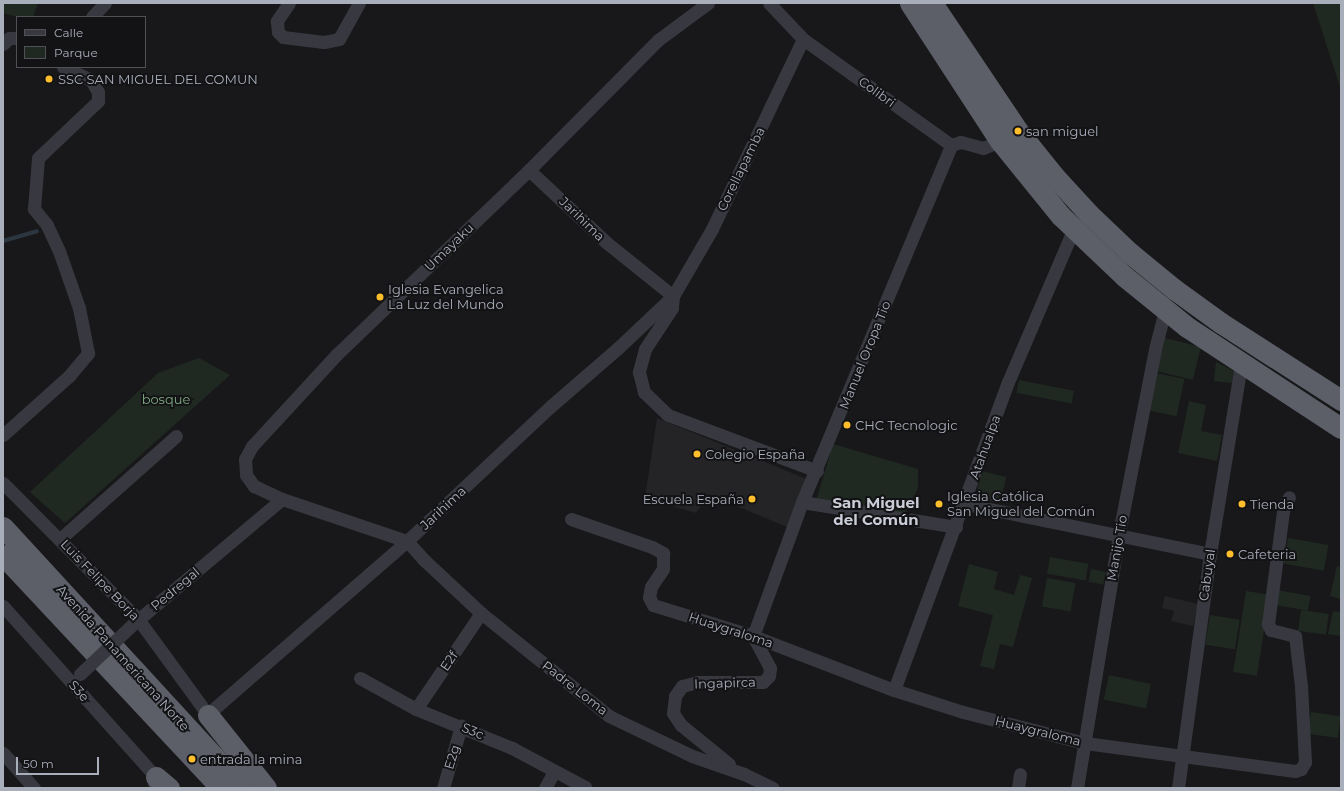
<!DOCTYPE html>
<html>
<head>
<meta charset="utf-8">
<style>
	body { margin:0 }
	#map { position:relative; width:1344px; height:791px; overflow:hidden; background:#18181a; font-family:Montserrat,sans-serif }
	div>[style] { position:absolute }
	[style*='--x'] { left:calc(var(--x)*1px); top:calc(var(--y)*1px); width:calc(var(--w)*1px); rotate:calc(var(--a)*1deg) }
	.built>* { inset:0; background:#242427 }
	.green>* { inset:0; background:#1f2921; transform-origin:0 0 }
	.stream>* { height:3.5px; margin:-1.75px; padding:0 1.75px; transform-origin:1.75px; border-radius:1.75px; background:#2c3640 }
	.minor>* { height:13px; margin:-6.5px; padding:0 6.5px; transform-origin:6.5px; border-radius:6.5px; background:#383940 }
	.trunk>* { height:21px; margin:-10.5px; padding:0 10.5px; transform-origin:10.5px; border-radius:10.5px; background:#5c5e68 }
	.minor-bridge>* { height:13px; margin:-6.5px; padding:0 6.5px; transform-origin:6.5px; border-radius:6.5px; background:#383940 }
	.dots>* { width:11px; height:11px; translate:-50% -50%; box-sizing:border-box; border:2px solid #131315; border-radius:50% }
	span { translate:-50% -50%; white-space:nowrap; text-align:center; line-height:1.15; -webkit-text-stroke:4px #131315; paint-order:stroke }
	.poi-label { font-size:13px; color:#a9aebb }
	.left { translate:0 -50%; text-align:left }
	.right { translate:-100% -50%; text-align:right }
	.street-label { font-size:13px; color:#a9aebb }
	.park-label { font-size:13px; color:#7ea882 }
	.quarter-label { font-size:15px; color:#cacdd7; font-weight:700 }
	.frame { position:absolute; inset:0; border:4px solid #a9aebb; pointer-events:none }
	.legend { position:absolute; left:16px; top:16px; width:130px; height:52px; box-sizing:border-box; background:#131315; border:1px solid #4f5157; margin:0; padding:5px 7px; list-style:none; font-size:12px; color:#a9aebb }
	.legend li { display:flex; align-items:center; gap:8px; height:20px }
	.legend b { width:20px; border:1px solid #4f5157 }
	.scale { position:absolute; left:16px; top:757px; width:83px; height:18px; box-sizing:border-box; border:2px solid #a9aebb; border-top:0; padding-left:5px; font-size:12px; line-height:14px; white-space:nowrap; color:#a9aebb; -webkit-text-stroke:3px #131315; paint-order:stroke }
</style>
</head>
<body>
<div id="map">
	<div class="built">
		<i style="clip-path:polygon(657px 418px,809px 480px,787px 527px,708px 494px,696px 513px,645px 498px)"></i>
		<i style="clip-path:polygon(1165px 596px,1198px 604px,1193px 626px,1171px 621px,1174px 611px,1162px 608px)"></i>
	</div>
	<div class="green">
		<i style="clip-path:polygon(3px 3px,38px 3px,33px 17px,17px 17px,3px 13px)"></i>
		<i style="clip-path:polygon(1313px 3px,1341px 3px,1341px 90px)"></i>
		<i style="left:1165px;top:338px;width:37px;height:34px;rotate:14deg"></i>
		<i style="clip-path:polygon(199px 358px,230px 375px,65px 523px,30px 492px,158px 373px)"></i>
		<i style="clip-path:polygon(1216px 362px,1234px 371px,1232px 383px,1214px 381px)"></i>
		<i style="left:1156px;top:373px;width:29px;height:38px;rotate:12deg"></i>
		<i style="left:1019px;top:380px;width:56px;height:13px;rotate:11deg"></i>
		<i style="clip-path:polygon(1189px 401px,1206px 405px,1201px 431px,1222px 435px,1217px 461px,1178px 453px)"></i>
		<i style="clip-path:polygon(833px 444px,918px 469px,918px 488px,905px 515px,816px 501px)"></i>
		<i style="left:982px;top:471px;width:25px;height:27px;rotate:14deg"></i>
		<i style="left:1288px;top:538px;width:41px;height:26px;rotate:10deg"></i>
		<i style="left:1050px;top:557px;width:39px;height:17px;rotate:10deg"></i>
		<i style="clip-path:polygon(969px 564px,998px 572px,994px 589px,1014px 595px,1020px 575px,1032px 578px,1013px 647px,1000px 644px,994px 669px,980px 666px,993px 615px,958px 606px)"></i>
		<i style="clip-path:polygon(1337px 566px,1341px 567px,1341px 599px,1330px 596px)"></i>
		<i style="left:1091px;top:569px;width:15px;height:13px;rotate:11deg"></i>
		<i style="left:1047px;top:578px;width:29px;height:29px;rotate:10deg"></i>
		<i style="left:1277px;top:590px;width:34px;height:15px;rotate:10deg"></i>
		<i style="left:1246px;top:591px;width:24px;height:82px;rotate:9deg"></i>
		<i style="left:1301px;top:610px;width:28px;height:21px;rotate:8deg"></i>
		<i style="clip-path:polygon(1333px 611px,1341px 612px,1341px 636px,1328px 634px)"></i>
		<i style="left:1210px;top:615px;width:30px;height:30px;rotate:9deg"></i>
		<i style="left:1109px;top:675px;width:43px;height:25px;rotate:12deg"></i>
		<i style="left:1311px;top:712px;width:30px;height:22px;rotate:8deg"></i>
	</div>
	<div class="stream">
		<i style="--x:3;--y:241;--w:35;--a:-16"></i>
	</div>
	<div class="minor">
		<i style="--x:289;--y:3;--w:22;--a:124"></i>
		<i style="--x:277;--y:21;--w:11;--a:85"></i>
		<i style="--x:278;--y:32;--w:7;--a:45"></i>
		<i style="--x:283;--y:37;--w:41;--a:7"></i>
		<i style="--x:324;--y:42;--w:15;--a:-11"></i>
		<i style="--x:339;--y:39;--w:41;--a:-60.9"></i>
		<i style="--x:708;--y:3;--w:62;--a:143.5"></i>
		<i style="--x:658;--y:40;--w:183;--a:134.8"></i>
		<i style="--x:529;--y:170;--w:266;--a:136.2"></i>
		<i style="--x:337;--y:354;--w:125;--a:132.7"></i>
		<i style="--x:252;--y:446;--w:15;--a:118"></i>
		<i style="--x:245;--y:459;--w:16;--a:86"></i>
		<i style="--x:246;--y:475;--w:14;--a:54"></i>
		<i style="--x:254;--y:486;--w:31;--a:25"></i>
		<i style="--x:282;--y:499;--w:132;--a:18.6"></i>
		<i style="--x:407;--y:541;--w:24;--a:48"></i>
		<i style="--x:423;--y:559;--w:79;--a:43"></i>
		<i style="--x:481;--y:613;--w:164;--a:38.8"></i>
		<i style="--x:609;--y:716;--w:92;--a:25.7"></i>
		<i style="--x:692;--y:756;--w:55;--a:19.1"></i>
		<i style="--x:744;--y:774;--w:32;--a:26"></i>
		<i style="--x:769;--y:3;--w:50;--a:46.6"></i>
		<i style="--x:803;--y:39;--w:182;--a:35.6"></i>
		<i style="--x:92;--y:17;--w:19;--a:-47"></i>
		<i style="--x:803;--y:39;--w:211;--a:115.6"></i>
		<i style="--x:712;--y:229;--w:78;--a:120.2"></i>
		<i style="--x:673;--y:296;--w:12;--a:95"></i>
		<i style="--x:672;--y:308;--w:49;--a:123.4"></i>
		<i style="--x:645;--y:349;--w:24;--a:105"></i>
		<i style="--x:639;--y:372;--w:21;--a:76"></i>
		<i style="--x:644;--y:392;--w:33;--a:44"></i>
		<i style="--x:668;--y:415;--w:159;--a:20.6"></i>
		<i style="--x:3;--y:44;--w:8;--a:-45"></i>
		<i style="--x:9;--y:38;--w:8;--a:0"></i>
		<i style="--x:3;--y:435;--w:89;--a:-41.8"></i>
		<i style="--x:69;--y:376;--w:30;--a:-50"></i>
		<i style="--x:88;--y:353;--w:46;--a:-101.3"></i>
		<i style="--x:79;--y:308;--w:60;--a:-109.3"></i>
		<i style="--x:59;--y:251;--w:29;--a:-115"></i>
		<i style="--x:47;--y:225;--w:21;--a:-129"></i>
		<i style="--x:34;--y:209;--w:51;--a:-85.5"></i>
		<i style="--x:38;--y:158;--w:83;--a:-43.5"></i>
		<i style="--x:98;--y:101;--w:9;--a:-90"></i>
		<i style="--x:98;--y:92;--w:14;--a:-120"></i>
		<i style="--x:91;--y:80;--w:31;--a:-155"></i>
		<i style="--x:3;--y:483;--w:192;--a:45.2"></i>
		<i style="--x:138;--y:619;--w:119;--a:53.9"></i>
		<i style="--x:802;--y:502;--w:156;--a:9.2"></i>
		<i style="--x:965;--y:504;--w:250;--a:11.5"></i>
		<i style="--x:571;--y:519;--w:86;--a:19.1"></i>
		<i style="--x:652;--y:547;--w:13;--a:29"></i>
		<i style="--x:663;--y:553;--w:16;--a:90"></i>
		<i style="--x:663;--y:569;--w:22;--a:124"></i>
		<i style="--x:651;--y:587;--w:10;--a:101"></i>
		<i style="--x:649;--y:597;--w:9;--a:63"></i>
		<i style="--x:653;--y:605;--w:105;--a:17.2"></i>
		<i style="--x:753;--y:636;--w:151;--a:21"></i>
		<i style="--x:894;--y:690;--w:72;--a:17.7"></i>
		<i style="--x:963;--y:712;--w:126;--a:14.3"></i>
		<i style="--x:1085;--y:743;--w:212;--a:7.6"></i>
		<i style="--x:1295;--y:771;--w:6;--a:-18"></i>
		<i style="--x:1301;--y:769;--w:8;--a:-60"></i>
		<i style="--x:1305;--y:762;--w:76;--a:-93"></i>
		<i style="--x:1301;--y:686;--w:50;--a:-96.8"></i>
		<i style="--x:1295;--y:636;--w:25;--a:-166"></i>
		<i style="--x:1271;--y:630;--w:7;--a:-117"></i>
		<i style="--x:1268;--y:624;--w:114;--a:-82.4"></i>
		<i style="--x:1283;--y:511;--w:15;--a:-67"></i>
		<i style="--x:60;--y:539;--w:155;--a:-41.6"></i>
		<i style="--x:3;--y:606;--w:229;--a:48.2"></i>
		<i style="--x:156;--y:777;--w:7;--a:106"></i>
		<i style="--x:133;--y:624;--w:194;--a:-40"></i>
		<i style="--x:360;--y:678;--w:64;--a:29"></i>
		<i style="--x:416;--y:709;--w:104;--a:22.1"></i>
		<i style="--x:512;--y:748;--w:83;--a:28.1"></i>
		<i style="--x:894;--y:690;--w:328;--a:-69.7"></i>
		<i style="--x:1008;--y:382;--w:168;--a:-66.8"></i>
		<i style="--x:416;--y:709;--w:116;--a:-55.9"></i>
		<i style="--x:208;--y:714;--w:264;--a:-41"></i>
		<i style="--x:407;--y:541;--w:197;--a:-43.2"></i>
		<i style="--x:551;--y:406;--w:89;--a:-40.9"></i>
		<i style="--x:618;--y:348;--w:76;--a:-43.4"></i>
		<i style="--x:673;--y:296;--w:85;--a:-141.2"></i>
		<i style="--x:607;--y:243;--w:107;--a:-136.9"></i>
		<i style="--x:3;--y:753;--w:47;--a:48.5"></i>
		<i style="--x:729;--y:764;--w:62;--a:-140.9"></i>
		<i style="--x:681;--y:725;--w:14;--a:-124"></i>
		<i style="--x:673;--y:713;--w:17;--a:-83"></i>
		<i style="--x:675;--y:696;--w:12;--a:-55"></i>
		<i style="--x:682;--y:686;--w:16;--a:-14"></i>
		<i style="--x:698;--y:682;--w:65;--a:0"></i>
		<i style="--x:763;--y:682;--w:8;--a:-45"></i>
		<i style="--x:769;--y:676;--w:8;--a:-83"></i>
		<i style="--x:770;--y:668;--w:36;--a:-118"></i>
		<i style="--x:753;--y:636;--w:143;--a:-69.9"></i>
		<i style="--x:802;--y:502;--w:387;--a:-67.3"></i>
		<i style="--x:951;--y:145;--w:10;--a:-17"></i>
		<i style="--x:961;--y:142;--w:23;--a:15"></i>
		<i style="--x:983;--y:148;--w:18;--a:-22"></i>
		<i style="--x:443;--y:788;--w:65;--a:-73.8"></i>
		<i style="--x:545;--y:788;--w:18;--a:-61"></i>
		<i style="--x:1018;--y:788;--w:14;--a:-82"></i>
		<i style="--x:1077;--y:788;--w:258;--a:-80.6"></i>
		<i style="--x:1119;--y:533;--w:187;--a:-78.9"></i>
		<i style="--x:1155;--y:349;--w:40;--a:-75.6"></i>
		<i style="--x:1178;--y:788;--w:236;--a:-82.2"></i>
		<i style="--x:1210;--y:554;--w:193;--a:-80.7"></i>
	</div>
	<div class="trunk">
		<i style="--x:910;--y:3;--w:165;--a:56.9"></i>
		<i style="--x:1000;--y:141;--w:97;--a:50.9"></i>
		<i style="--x:1061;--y:216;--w:87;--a:43.6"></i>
		<i style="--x:1124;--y:276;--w:81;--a:39"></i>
		<i style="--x:1187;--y:327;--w:184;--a:33.3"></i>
		<i style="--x:932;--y:3;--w:154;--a:56.1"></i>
		<i style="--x:1018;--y:131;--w:59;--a:51.2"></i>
		<i style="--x:1055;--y:177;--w:50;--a:47.4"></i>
		<i style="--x:1089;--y:214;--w:57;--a:43.6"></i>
		<i style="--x:1130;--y:253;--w:57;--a:39.3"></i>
		<i style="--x:1174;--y:289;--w:58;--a:35.9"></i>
		<i style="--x:1221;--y:323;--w:143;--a:32.7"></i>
		<i style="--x:3;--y:527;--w:355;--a:47.4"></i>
		<i style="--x:3;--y:555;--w:319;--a:46.9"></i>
		<i style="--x:208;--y:715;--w:93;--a:51.5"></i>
		<i style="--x:156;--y:777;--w:17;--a:40"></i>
	</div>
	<div class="minor-bridge">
		<i style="--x:80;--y:674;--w:71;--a:-43.3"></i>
	</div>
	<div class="dots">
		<i style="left:49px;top:79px;background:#ffbe2b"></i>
		<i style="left:1018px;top:131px;background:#ffbe2b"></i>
		<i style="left:380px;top:297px;background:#ffbe2b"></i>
		<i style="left:847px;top:425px;background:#ffbe2b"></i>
		<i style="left:697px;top:454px;background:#ffbe2b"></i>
		<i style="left:752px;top:499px;background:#ffbe2b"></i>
		<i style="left:939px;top:504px;background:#ffbe2b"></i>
		<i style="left:1242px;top:504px;background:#ffbe2b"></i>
		<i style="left:1230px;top:554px;background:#ffbe2b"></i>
		<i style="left:192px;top:759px;background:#ffbe2b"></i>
	</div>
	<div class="poi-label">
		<span class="left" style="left:58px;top:79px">SSC SAN MIGUEL DEL COMUN</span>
		<span class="left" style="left:1026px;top:131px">san miguel</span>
		<span class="left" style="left:388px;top:297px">Iglesia Evangelica<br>La Luz del Mundo</span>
		<span class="left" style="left:855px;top:425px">CHC Tecnologic</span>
		<span class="left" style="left:705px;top:454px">Colegio España</span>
		<span class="left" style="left:947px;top:504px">Iglesia Católica<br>San Miguel del Común</span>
		<span class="right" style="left:744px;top:499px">Escuela España</span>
		<span class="left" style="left:1250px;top:504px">Tienda</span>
		<span class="left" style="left:1238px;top:554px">Cafeteria</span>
		<span class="left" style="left:200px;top:759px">entrada la mina</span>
	</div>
	<div class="street-label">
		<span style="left:877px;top:92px;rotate:36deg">Colibri</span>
		<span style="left:741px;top:169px;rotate:-64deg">Corellapamba</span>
		<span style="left:582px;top:219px;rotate:44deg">Jarihima</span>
		<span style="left:449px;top:247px;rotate:-44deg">Umayaku</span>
		<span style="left:865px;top:355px;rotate:-68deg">Manuel Oropa Tio</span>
		<span style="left:985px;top:447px;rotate:-70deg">Atahualpa</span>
		<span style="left:443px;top:508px;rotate:-43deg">Jarihima</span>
		<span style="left:1117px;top:548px;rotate:-80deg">Manijo Tio</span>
		<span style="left:1207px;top:575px;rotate:-82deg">Cabuyal</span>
		<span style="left:100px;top:580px;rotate:46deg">Luis Felipe Borja</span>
		<span style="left:175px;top:589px;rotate:-40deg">Pedregal</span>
		<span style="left:731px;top:630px;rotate:18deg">Huaygraloma</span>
		<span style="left:123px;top:658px;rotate:48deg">Avenida Panamericana Norte</span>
		<span style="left:449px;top:661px;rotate:-56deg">E2f</span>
		<span style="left:725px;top:683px;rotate:-2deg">Ingapirca</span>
		<span style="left:575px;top:688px;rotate:38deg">Padre Loma</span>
		<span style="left:79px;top:691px;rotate:48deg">S3e</span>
		<span style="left:473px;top:731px;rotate:23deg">S3c</span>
		<span style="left:1038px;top:731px;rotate:14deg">Huaygraloma</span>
		<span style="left:452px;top:757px;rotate:-73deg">E2g</span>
	</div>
	<div class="park-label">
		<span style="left:166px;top:399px">bosque</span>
	</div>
	<div class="quarter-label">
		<span style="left:876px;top:511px">San Miguel<br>del Común</span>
	</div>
	<div class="frame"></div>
	<ul class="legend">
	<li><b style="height:5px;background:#383940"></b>Calle</li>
	<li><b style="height:11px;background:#1f2921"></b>Parque</li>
	</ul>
	<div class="scale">50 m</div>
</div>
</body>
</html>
